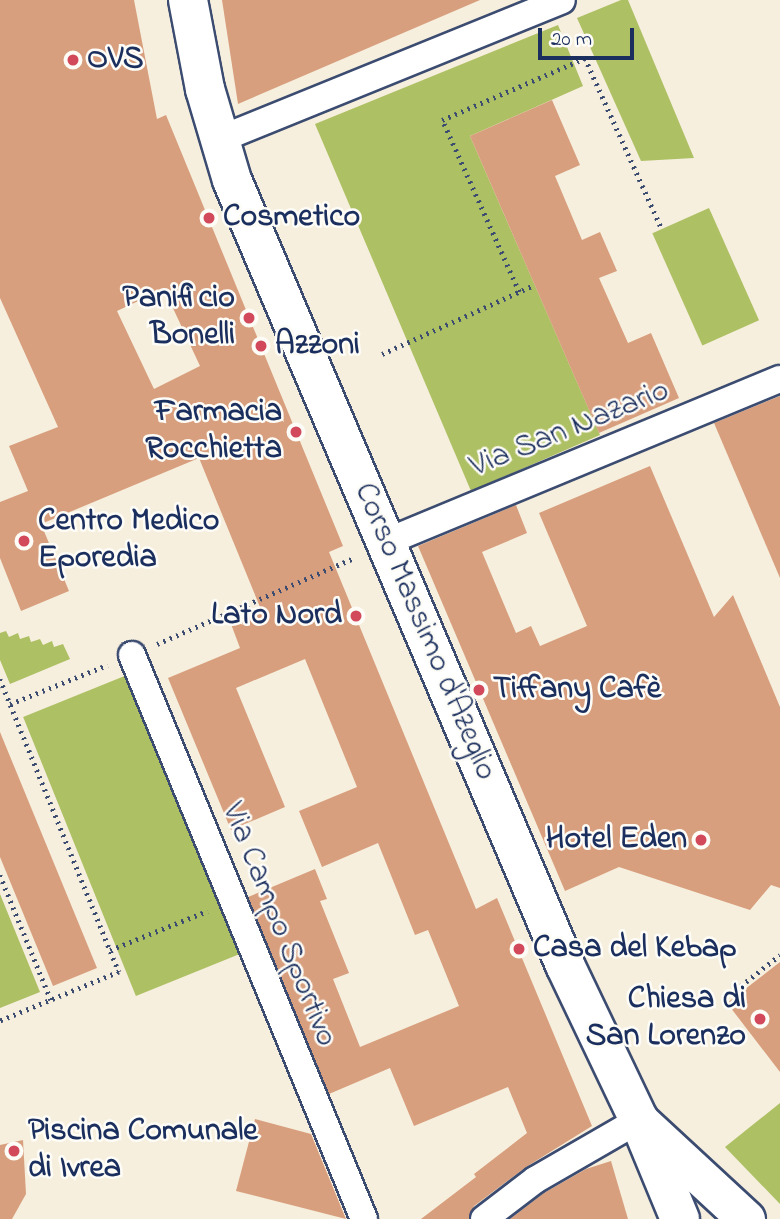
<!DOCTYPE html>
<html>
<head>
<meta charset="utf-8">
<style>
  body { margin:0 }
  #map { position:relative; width:780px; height:1219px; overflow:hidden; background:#f6efdd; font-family:"Indie Flower",sans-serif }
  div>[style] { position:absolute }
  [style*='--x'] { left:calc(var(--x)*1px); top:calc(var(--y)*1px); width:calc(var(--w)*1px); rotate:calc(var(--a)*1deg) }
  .green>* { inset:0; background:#aec064; transform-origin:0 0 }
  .building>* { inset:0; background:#d89f7e }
  .path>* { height:4.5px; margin-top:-2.25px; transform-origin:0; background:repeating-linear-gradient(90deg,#3c4c71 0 2px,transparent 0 7px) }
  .roads { filter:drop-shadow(2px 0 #3c4c71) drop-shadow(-2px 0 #3c4c71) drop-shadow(0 2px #3c4c71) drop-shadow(0 -2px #3c4c71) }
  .street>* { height:26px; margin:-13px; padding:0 13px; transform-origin:13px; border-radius:13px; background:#fff }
  .secondary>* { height:37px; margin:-18.5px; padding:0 18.5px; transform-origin:18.5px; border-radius:18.5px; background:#fff }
  .primary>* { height:38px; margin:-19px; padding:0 19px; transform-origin:19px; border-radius:19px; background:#fff }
  .dots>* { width:19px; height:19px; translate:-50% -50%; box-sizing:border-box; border:4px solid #fdfcf7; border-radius:50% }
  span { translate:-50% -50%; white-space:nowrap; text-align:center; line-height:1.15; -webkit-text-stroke:5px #fdfcf7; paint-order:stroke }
  .poi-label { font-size:32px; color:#1b2f5e; font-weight:700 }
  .left { translate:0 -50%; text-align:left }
  .right { translate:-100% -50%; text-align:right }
  .street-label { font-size:32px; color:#1b2f5e }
  .scale { position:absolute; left:538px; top:28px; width:96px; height:32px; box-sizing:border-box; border:4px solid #1b2f5e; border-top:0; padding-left:9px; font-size:21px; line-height:24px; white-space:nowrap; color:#1b2f5e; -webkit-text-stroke:5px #fdfcf7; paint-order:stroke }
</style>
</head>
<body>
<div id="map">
  <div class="green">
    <i style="clip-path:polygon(621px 0,628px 0,694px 158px,641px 161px,577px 18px)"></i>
    <i style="clip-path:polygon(558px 25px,583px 86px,470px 136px,600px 435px,471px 491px,315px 124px)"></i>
    <i style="left:709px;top:208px;width:123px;height:62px;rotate:66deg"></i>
    <i style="clip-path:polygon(6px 631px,9px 637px,18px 633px,20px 639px,29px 636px,31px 642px,40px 639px,43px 645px,52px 641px,54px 647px,63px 644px,70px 659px,10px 684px,0 660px,0 633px)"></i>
    <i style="left:127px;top:675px;width:301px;height:112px;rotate:68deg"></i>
    <i style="clip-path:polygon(0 894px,40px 992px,0 1008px)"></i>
    <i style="clip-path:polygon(780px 1103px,780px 1204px,725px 1147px)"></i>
  </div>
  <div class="building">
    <i style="clip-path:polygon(evenodd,0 0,134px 0,157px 119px,166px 115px,343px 546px,329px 552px,476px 909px,497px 898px,592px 1126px,526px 1167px,474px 1206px,469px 1219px,421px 1219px,476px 1177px,474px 1174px,527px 1133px,508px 1087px,414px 1126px,390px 1068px,329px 1094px,248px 897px,315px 869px,327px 899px,320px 901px,349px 973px,333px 979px,360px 1047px,459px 1006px,428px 930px,415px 935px,378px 843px,322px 867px,299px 811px,357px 787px,305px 659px,236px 688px,285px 807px,231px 830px,168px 678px,240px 648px,231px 624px,262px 612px,199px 458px,41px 524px,69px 591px,21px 611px,0 558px,0 502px,28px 491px,9px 446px,58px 427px,0 298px,0 0,164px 289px,200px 366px,154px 389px,117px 311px,164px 289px)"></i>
    <i style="clip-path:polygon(222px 0,480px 0,238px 104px)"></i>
    <i style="clip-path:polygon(552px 100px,580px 165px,555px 176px,582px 240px,600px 232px,617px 271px,599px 278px,628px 343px,651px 333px,679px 398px,599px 433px,470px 136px)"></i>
    <i style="clip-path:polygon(780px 396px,780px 578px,714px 423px)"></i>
    <i style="clip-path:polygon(650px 466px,714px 617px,733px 595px,780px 707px,780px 888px,771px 885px,750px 910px,619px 867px,565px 891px,418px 546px,516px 505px,527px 533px,482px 552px,516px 633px,531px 626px,540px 646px,587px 626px,539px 513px)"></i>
    <i style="clip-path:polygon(0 732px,97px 968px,53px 986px,0 857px)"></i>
    <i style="clip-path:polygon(780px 962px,780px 1072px,727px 1003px)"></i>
    <i style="clip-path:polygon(255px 1119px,311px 1134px,346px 1219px,236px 1191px)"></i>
    <i style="clip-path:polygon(23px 1140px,26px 1194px,12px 1219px,0 1219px,0 1145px)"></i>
    <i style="clip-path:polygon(611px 1161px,628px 1219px,510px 1219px,544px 1193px,586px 1169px)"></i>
  </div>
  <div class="path">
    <i style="--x:519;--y:292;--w:188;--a:-114.1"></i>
    <i style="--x:442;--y:120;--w:156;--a:-23.4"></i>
    <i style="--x:585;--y:58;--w:188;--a:65.8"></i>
    <i style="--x:382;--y:354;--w:167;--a:-24.4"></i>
    <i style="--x:157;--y:644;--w:215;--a:-23.6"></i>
    <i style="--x:0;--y:679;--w:316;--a:67.9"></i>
    <i style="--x:119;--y:972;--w:129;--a:157.6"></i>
    <i style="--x:10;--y:704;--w:105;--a:-21.9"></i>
    <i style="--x:0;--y:875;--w:135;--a:67.8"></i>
    <i style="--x:110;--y:950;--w:105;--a:-21.9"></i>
    <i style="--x:724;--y:999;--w:71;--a:-38.2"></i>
  </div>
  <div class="roads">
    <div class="street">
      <i style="--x:218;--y:140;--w:371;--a:-22.1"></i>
      <i style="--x:386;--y:542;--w:426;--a:-22.5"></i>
      <i style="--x:132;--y:655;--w:610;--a:67.64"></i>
      <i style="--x:484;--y:1219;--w:64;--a:-37.4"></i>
      <i style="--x:535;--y:1180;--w:120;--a:-30"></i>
    </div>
    <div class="secondary">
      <i style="--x:639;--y:1120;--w:146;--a:42.8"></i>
    </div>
    <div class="primary">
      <i style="--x:188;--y:0;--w:91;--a:79.2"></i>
      <i style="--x:205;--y:89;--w:95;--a:73.5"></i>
      <i style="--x:232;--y:180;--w:853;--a:67.01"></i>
      <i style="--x:565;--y:965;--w:172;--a:64.5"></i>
      <i style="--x:639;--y:1120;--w:107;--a:67.5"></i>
    </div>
  </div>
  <div class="dots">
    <i style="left:73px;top:60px;background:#d1495b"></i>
    <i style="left:209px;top:218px;background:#d1495b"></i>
    <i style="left:249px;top:318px;background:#d1495b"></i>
    <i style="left:261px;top:346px;background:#d1495b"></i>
    <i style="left:296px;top:432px;background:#d1495b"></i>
    <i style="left:24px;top:541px;background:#d1495b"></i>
    <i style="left:356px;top:616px;background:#d1495b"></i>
    <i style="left:479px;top:690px;background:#d1495b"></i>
    <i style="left:701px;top:840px;background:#d1495b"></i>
    <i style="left:519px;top:949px;background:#d1495b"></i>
    <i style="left:760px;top:1019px;background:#d1495b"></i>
    <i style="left:14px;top:1151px;background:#d1495b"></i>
  </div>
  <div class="poi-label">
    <span class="left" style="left:87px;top:60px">OVS</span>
    <span class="left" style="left:223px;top:218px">Cosmetico</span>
    <span class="right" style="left:235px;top:318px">Panificio<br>Bonelli</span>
    <span class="left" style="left:275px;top:346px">Azzoni</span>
    <span class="right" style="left:282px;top:432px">Farmacia<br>Rocchietta</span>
    <span class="left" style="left:38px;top:541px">Centro Medico<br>Eporedia</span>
    <span class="right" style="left:342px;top:616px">Lato Nord</span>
    <span class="left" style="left:493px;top:690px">Tiffany Cafè</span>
    <span class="right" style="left:687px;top:840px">Hotel Eden</span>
    <span class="left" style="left:533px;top:949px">Casa del Kebap</span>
    <span class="right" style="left:746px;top:1019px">Chiesa di<br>San Lorenzo</span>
    <span class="left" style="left:28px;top:1151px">Piscina Comunale<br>di Ivrea</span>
  </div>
  <div class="street-label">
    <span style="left:570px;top:430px;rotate:-22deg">Via San Nazario</span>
    <span style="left:424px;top:632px;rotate:67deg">Corso Massimo d'Azeglio</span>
    <span style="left:278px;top:925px;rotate:68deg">Via Campo Sportivo</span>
  </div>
  <div class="scale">20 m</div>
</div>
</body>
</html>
